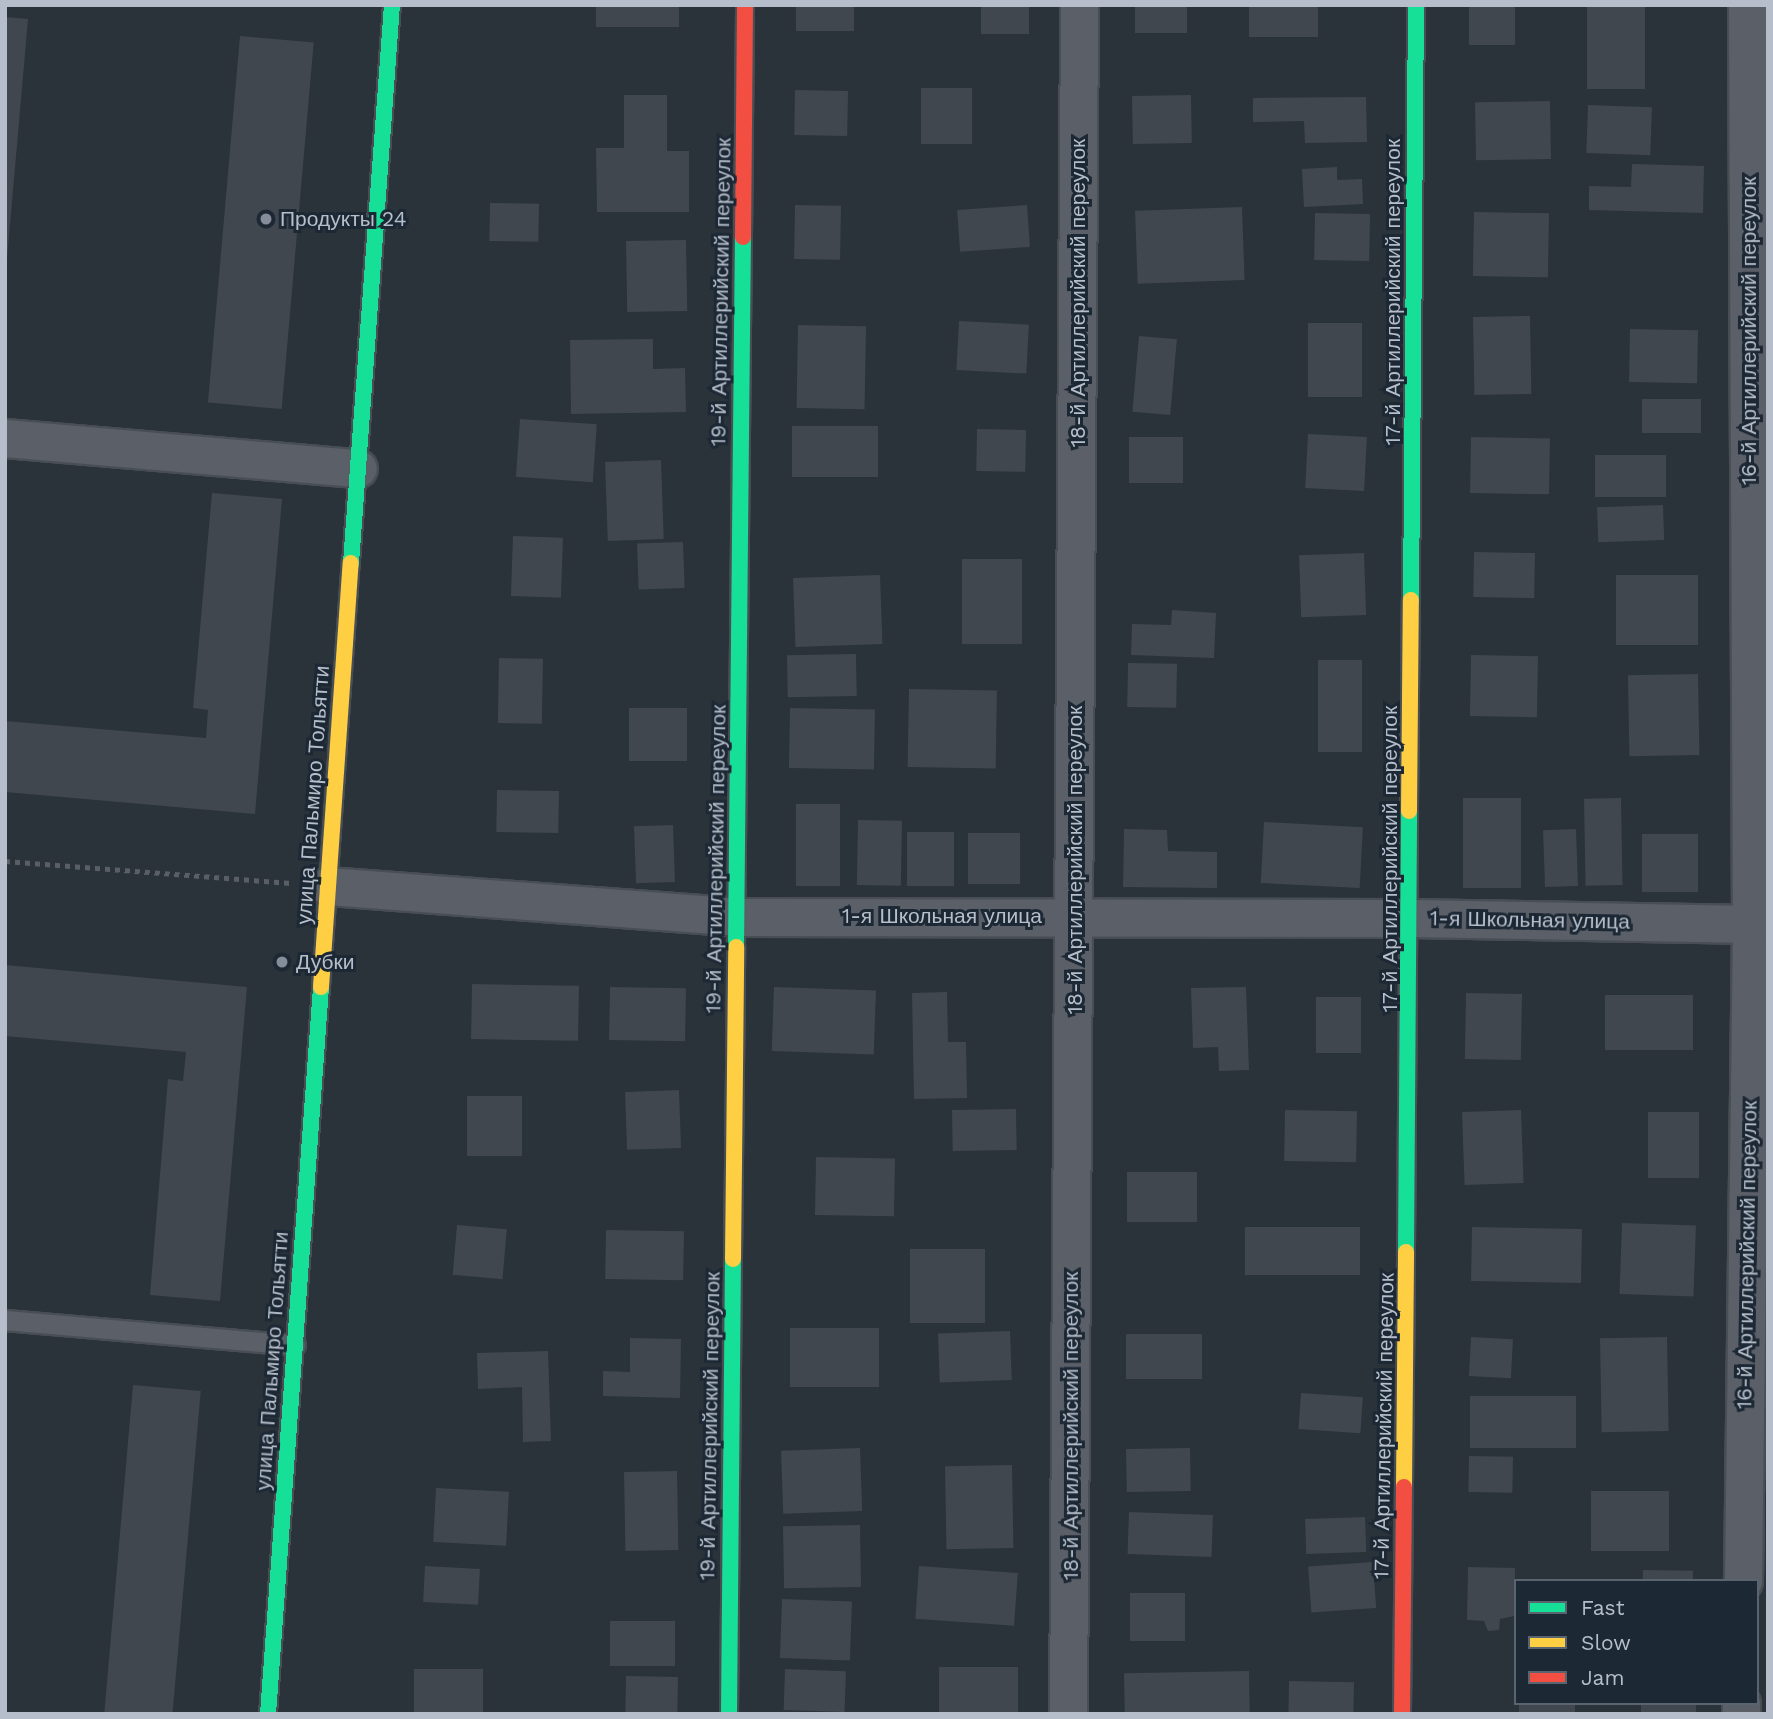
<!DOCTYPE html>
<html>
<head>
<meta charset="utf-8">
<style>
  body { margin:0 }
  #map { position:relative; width:1773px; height:1719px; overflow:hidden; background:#2a323a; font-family:"Work Sans",sans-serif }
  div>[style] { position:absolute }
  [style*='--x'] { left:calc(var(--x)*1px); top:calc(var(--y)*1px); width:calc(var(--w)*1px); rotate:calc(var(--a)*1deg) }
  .building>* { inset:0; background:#41474e; transform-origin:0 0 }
  .path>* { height:4.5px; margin-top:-2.25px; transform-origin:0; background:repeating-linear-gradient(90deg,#595f64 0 5px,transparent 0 10px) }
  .roads { filter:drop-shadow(2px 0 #484e54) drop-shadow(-2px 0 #484e54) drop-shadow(0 2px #484e54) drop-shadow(0 -2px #484e54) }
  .lane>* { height:19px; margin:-9.5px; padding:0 9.5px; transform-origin:9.5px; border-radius:9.5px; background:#5b6068 }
  .street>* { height:37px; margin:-18.5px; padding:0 18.5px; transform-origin:18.5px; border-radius:18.5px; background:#5b6068 }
  .fast>* { height:16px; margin:-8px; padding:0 8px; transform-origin:8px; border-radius:8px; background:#16e098 }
  .slow>* { height:16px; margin:-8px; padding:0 8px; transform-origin:8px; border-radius:8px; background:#ffcf43 }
  .jam>* { height:16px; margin:-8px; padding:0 8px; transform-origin:8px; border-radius:8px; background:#f24e42 }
  .dots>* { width:19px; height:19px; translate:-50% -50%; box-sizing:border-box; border:4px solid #1d2835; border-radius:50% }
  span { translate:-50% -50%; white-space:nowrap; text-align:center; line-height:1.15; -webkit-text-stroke:6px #1d2835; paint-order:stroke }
  .poi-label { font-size:21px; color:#b5beca }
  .left { translate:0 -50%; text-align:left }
  .street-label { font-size:21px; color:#b5beca }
  .frame { position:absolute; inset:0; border:7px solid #b5beca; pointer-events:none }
  .legend { position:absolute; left:1514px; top:1579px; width:245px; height:126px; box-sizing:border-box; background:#1d2835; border:2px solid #5a6471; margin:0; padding:9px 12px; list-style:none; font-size:21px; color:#b5beca }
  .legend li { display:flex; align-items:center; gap:14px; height:35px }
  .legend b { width:35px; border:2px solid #5a6471 }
</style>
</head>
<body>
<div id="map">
  <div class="building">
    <i style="left:596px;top:5px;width:83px;height:22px"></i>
    <i style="left:796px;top:5px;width:58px;height:26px"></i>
    <i style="left:981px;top:5px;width:48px;height:29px"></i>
    <i style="left:1135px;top:5px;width:52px;height:28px"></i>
    <i style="left:1249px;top:5px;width:69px;height:32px"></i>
    <i style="left:1469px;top:5px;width:46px;height:40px"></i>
    <i style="left:1587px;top:5px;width:58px;height:84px"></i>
    <i style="clip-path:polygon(5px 17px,28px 19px,7px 259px,5px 259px)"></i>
    <i style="left:240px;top:36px;width:74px;height:368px;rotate:5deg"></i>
    <i style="left:921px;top:88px;width:51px;height:56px"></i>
    <i style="left:795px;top:90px;width:53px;height:45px;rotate:1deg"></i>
    <i style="clip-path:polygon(624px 95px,667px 95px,667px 151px,689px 151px,689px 212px,597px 212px,596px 148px,624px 148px)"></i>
    <i style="left:1191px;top:95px;width:48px;height:59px;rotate:89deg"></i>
    <i style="clip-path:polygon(1366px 97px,1367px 142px,1305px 143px,1304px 121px,1253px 122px,1253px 98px)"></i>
    <i style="left:1550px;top:101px;width:58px;height:75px;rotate:89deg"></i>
    <i style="left:1588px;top:105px;width:64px;height:48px;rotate:2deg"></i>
    <i style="clip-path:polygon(1632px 164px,1704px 166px,1703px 213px,1589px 210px,1589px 186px,1631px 187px)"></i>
    <i style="clip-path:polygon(1337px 167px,1337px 180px,1362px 179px,1363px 204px,1304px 207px,1302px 169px)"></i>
    <i style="left:490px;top:203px;width:49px;height:38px;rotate:1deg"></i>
    <i style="left:795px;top:205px;width:46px;height:54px;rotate:1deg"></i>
    <i style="left:1027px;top:205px;width:42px;height:70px;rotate:86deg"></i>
    <i style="left:1242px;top:207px;width:73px;height:107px;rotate:88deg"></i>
    <i style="left:1474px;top:212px;width:75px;height:64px;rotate:1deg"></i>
    <i style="left:1315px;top:213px;width:55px;height:47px;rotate:1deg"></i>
    <i style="left:686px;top:240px;width:71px;height:60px;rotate:89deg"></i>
    <i style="left:1530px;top:316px;width:78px;height:57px;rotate:89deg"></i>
    <i style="left:959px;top:321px;width:70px;height:49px;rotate:3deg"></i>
    <i style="left:1308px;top:323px;width:54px;height:74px"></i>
    <i style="left:798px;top:325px;width:68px;height:83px;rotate:1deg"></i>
    <i style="left:1630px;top:329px;width:68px;height:53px;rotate:1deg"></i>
    <i style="left:1139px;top:336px;width:38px;height:76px;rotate:5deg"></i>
    <i style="clip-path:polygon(653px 339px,653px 369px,685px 368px,686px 412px,571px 414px,570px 340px)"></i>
    <i style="left:1642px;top:399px;width:59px;height:34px"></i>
    <i style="left:520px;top:419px;width:77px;height:58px;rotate:4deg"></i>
    <i style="left:792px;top:426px;width:86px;height:51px"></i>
    <i style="left:977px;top:429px;width:49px;height:42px;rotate:1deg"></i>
    <i style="left:1308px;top:434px;width:59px;height:54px;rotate:3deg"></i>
    <i style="left:1129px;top:437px;width:54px;height:46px"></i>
    <i style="left:1471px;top:437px;width:79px;height:56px;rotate:1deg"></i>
    <i style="left:1666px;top:455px;width:42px;height:71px;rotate:90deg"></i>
    <i style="left:661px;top:460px;width:79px;height:56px;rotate:88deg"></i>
    <i style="clip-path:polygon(212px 493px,282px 499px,255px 814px,5px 792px,5px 721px,206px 738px,208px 710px,193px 708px)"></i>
    <i style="left:1663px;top:505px;width:35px;height:66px;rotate:88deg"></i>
    <i style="left:513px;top:536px;width:50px;height:60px;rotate:2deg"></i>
    <i style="left:683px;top:542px;width:46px;height:46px;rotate:88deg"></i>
    <i style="left:1474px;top:552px;width:61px;height:45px;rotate:1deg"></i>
    <i style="left:1364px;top:553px;width:62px;height:65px;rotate:88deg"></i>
    <i style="left:962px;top:559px;width:60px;height:85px"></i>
    <i style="left:880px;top:575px;width:69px;height:87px;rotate:88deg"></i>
    <i style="left:1616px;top:575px;width:82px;height:70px"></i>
    <i style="clip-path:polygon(1172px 610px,1216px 613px,1214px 658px,1131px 655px,1132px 624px,1171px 625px)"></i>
    <i style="left:856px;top:654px;width:42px;height:69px;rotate:89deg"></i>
    <i style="left:1471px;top:655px;width:67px;height:61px;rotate:1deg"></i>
    <i style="left:499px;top:658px;width:44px;height:65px;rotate:1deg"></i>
    <i style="left:1318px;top:660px;width:44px;height:92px"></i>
    <i style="left:1128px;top:663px;width:49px;height:44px;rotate:1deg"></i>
    <i style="left:1698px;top:674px;width:81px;height:70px;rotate:89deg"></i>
    <i style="left:909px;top:689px;width:88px;height:78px;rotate:1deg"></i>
    <i style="left:629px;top:708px;width:58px;height:53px"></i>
    <i style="left:790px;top:708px;width:85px;height:60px;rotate:1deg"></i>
    <i style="left:497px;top:790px;width:62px;height:42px;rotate:1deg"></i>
    <i style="left:1463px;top:798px;width:58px;height:90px"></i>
    <i style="left:1621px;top:798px;width:87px;height:37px;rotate:89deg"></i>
    <i style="left:796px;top:804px;width:44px;height:82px"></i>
    <i style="left:858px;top:820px;width:44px;height:65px;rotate:1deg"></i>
    <i style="left:1264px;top:822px;width:99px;height:61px;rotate:3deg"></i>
    <i style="left:673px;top:825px;width:57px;height:39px;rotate:88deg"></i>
    <i style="clip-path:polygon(1124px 829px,1167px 830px,1168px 851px,1217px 852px,1217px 888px,1123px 887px)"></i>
    <i style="left:1576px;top:829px;width:57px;height:33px;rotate:88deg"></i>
    <i style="left:907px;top:832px;width:47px;height:54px"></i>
    <i style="left:968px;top:833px;width:52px;height:51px"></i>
    <i style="left:1642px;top:834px;width:56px;height:58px"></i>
    <i style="clip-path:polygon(5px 965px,247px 987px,220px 1301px,150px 1295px,168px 1079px,183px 1081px,186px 1052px,5px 1036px)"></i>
    <i style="left:472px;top:984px;width:107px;height:55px;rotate:1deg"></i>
    <i style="left:610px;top:987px;width:76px;height:53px;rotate:1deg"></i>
    <i style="left:774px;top:987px;width:102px;height:64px;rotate:2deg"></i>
    <i style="clip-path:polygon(1246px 987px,1249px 1070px,1219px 1071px,1218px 1047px,1193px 1048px,1191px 988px)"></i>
    <i style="clip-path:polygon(947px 992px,948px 1042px,966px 1042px,967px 1098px,914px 1099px,912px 993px)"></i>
    <i style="left:1466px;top:993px;width:56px;height:66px;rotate:1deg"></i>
    <i style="left:1605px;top:995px;width:88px;height:55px"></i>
    <i style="left:1316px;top:997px;width:45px;height:56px"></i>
    <i style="left:679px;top:1090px;width:58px;height:54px;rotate:88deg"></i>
    <i style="left:467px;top:1096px;width:55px;height:60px"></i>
    <i style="left:1016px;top:1109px;width:41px;height:64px;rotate:89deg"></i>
    <i style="left:1285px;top:1110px;width:72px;height:51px;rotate:1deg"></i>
    <i style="left:1521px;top:1110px;width:73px;height:59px;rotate:88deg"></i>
    <i style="left:1648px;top:1112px;width:51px;height:66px"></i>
    <i style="left:816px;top:1157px;width:79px;height:58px;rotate:1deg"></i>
    <i style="left:1197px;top:1172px;width:50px;height:70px;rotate:90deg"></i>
    <i style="left:1622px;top:1223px;width:74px;height:71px;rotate:2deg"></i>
    <i style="left:457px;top:1225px;width:50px;height:50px;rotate:5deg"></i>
    <i style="left:1360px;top:1227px;width:48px;height:115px;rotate:90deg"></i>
    <i style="left:1472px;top:1227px;width:110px;height:54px;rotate:1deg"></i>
    <i style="left:606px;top:1230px;width:78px;height:49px;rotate:1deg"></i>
    <i style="left:910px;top:1249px;width:75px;height:74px"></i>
    <i style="left:879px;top:1328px;width:59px;height:89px;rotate:90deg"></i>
    <i style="left:1010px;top:1331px;width:49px;height:72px;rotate:88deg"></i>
    <i style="left:1126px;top:1334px;width:76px;height:45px"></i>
    <i style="left:1471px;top:1337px;width:42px;height:39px;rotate:3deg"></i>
    <i style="left:1667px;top:1337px;width:94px;height:67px;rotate:89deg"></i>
    <i style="clip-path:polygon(630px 1338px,681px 1339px,680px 1398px,603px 1396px,603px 1371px,630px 1372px)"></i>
    <i style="clip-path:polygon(548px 1351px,551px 1441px,523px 1442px,522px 1387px,478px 1389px,477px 1353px)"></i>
    <i style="left:133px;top:1385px;width:68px;height:330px;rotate:5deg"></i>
    <i style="left:1301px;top:1393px;width:62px;height:36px;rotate:4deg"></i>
    <i style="left:1470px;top:1396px;width:106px;height:52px"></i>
    <i style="left:860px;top:1448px;width:63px;height:79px;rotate:88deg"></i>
    <i style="left:1190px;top:1448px;width:43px;height:64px;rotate:89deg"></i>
    <i style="left:1469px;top:1456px;width:44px;height:36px;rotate:1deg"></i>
    <i style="left:1012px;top:1465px;width:83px;height:67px;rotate:89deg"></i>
    <i style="left:677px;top:1471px;width:79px;height:53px;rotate:89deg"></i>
    <i style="left:436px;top:1488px;width:73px;height:54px;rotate:3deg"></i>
    <i style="left:1591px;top:1491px;width:78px;height:60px"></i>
    <i style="left:1129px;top:1512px;width:84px;height:42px;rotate:2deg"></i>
    <i style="left:1365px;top:1517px;width:35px;height:60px;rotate:88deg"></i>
    <i style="left:860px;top:1525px;width:62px;height:77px;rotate:89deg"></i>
    <i style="left:1373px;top:1562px;width:46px;height:65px;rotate:86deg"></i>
    <i style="left:425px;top:1566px;width:55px;height:36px;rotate:3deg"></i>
    <i style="left:919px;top:1566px;width:99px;height:53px;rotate:4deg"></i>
    <i style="clip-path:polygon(1468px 1567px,1515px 1568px,1514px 1616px,1500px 1619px,1499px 1630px,1488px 1631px,1484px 1621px,1467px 1620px)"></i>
    <i style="left:1643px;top:1570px;width:50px;height:11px;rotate:1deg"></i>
    <i style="left:1130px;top:1593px;width:55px;height:48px"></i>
    <i style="left:782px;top:1599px;width:70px;height:59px;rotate:2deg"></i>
    <i style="left:610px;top:1621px;width:65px;height:45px"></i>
    <i style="left:939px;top:1667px;width:79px;height:47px"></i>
    <i style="left:483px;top:1669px;width:45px;height:69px;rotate:90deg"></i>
    <i style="left:785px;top:1669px;width:61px;height:41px;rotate:2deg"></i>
    <i style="left:1249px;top:1671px;width:43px;height:125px;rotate:89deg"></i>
    <i style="left:626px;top:1676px;width:52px;height:38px;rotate:1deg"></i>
    <i style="left:1289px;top:1681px;width:65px;height:33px;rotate:1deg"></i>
    <i style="left:1519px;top:1703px;width:56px;height:11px"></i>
    <i style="left:1641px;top:1703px;width:55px;height:11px"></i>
  </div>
  <div class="path">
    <i style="--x:5;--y:861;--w:287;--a:4.4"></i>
  </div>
  <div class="roads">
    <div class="lane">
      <i style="--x:5;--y:1320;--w:291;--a:4.9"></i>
    </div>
    <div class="street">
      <i style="--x:5;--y:438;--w:354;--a:4.9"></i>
      <i style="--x:328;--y:886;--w:409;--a:4.3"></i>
      <i style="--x:736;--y:917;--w:674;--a:0.09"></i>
      <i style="--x:1410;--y:918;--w:358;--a:1"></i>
      <i style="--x:1743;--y:1581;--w:657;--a:-89.3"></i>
      <i style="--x:1751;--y:924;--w:919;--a:-90.25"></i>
      <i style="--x:1068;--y:1714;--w:1709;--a:-89.63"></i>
      <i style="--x:1741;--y:1714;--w:11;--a:-90"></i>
    </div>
    <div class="fast">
      <i style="--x:351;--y:563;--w:560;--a:-85.8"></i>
      <i style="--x:1411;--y:600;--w:595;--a:-89.52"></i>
      <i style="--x:736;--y:947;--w:710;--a:-89.44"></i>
      <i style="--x:1406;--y:1252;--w:441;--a:-89.6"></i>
      <i style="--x:268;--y:1714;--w:729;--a:-85.83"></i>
      <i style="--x:729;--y:1714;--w:455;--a:-89.5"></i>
    </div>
    <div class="slow">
      <i style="--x:1409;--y:811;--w:211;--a:-89.5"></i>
      <i style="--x:321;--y:987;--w:425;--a:-86"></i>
      <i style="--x:733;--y:1259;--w:312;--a:-89.4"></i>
      <i style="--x:1404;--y:1487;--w:235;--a:-89.5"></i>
    </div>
    <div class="jam">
      <i style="--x:743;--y:237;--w:232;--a:-89.5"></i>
      <i style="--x:1402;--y:1714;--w:227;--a:-89.5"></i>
    </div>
  </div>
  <div class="dots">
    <i style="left:266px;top:219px;background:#848d98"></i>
    <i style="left:282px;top:962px;background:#848d98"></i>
  </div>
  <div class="poi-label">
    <span class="left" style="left:280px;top:219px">Продукты 24</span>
    <span class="left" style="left:296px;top:962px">Дубки</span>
  </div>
  <div class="street-label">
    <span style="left:721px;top:292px;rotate:-89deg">19-й Артиллерийский переулок</span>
    <span style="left:1393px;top:292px;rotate:-90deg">17-й Артиллерийский переулок</span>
    <span style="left:1078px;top:293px;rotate:-90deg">18-й Артиллерийский переулок</span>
    <span style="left:1749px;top:331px;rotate:-90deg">16-й Артиллерийский переулок</span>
    <span style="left:313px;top:795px;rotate:-86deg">улица Пальмиро Тольятти</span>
    <span style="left:716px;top:859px;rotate:-89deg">19-й Артиллерийский переулок</span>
    <span style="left:1390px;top:859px;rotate:-90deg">17-й Артиллерийский переулок</span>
    <span style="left:1075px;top:860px;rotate:-90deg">18-й Артиллерийский переулок</span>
    <span style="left:942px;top:916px">1-я Школьная улица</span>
    <span style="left:1530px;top:920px;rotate:1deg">1-я Школьная улица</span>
    <span style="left:1747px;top:1255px;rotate:-89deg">16-й Артиллерийский переулок</span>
    <span style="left:272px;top:1361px;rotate:-86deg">улица Пальмиро Тольятти</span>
    <span style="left:710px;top:1426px;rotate:-89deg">19-й Артиллерийский переулок</span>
    <span style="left:1071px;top:1426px;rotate:-90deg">18-й Артиллерийский переулок</span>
    <span style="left:1384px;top:1426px;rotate:-89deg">17-й Артиллерийский переулок</span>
  </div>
  <div class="frame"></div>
  <ul class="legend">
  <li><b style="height:9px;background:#16e098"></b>Fast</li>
  <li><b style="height:9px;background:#ffcf43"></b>Slow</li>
  <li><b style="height:9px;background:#f24e42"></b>Jam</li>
  </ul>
</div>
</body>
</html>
